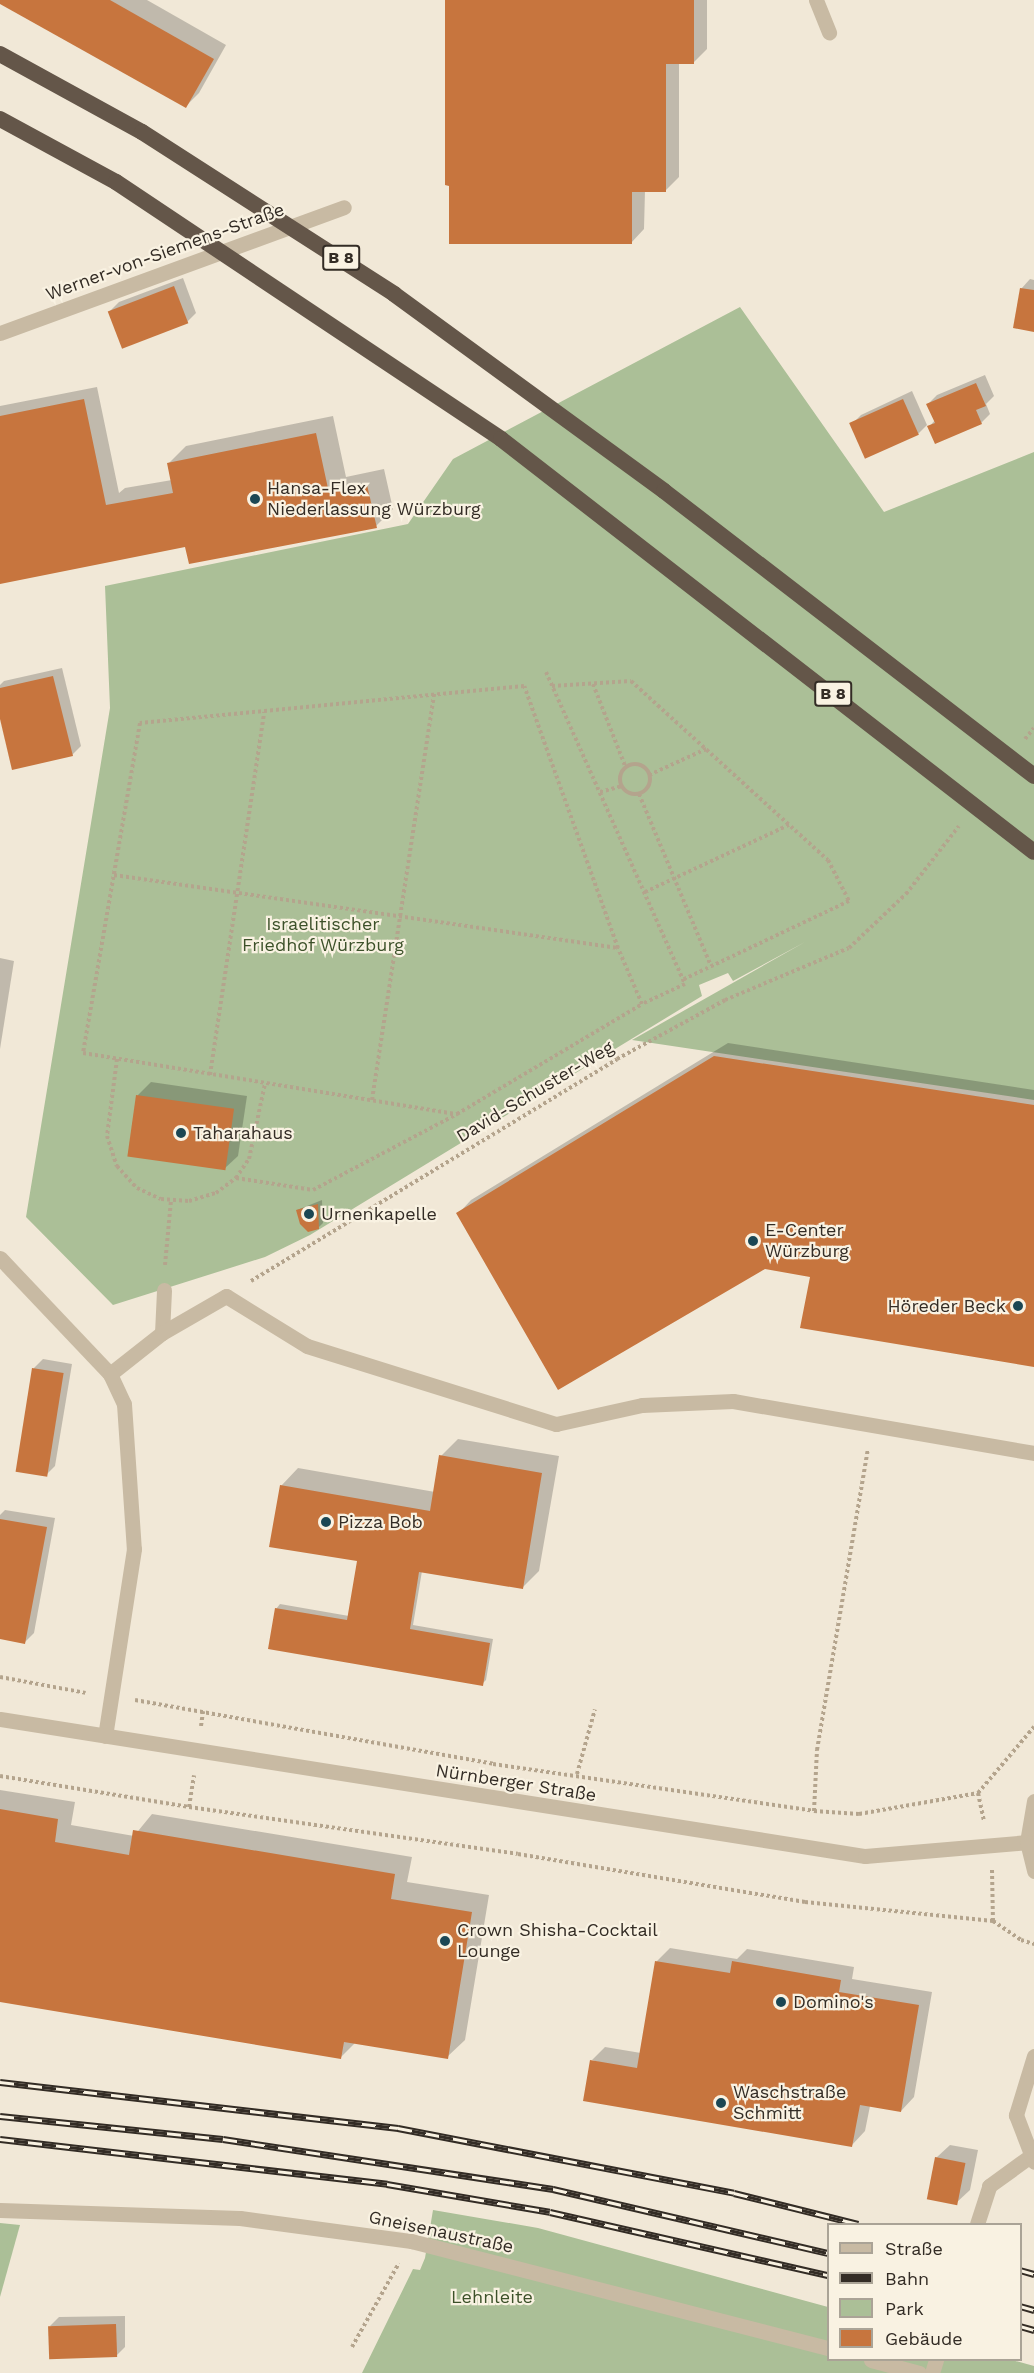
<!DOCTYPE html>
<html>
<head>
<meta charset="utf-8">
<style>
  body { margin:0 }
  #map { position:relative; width:1034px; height:2373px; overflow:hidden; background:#f1e8d7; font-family:"Work Sans",sans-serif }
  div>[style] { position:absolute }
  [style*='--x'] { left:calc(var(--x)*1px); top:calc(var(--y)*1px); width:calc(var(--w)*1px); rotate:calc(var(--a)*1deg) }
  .green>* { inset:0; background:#abbf97 }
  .shadow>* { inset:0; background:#0003 }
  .building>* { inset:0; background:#c7753e; transform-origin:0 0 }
  .path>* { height:4px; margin-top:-2px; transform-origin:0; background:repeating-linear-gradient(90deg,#b4a48d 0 3px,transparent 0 6px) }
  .path>.ring { margin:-2px; padding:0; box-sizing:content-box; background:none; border:4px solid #b4a48d; border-radius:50% }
  .service>* { height:15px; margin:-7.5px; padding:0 7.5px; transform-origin:7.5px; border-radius:7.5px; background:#c8baa3 }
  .minor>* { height:15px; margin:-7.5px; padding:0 7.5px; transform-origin:7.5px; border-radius:7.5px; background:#c8baa3 }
  .tertiary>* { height:15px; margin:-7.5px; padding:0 7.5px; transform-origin:7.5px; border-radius:7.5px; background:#c8baa3 }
  .trunk>* { height:16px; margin:-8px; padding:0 8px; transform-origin:8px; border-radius:8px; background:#645649 }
  .rail>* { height:7px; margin-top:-3.5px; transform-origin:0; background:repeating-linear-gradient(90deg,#f9f2e2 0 14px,#332c25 0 28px); box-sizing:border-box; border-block:2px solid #332c25 }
  .dots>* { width:16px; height:16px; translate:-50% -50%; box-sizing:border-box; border:3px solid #f9f2e2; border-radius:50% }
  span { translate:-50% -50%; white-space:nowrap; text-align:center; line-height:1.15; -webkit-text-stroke:4.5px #f9f2e2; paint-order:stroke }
  .shield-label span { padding:2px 4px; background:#f9f2e2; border:2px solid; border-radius:4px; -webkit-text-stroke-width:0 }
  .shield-label { font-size:16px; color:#332c25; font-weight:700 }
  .street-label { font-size:18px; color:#332c25 }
  .poi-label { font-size:18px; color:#332c25 }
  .left { translate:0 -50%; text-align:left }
  .right { translate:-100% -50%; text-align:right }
  .park-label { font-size:18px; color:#3c5129 }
  .legend { position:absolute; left:827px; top:2223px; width:195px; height:138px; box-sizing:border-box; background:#f9f2e2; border:2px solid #aaa396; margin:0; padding:8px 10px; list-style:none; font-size:18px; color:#332c25 }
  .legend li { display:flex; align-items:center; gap:12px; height:30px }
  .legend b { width:30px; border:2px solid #aaa396 }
</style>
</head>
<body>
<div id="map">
  <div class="green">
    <i style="clip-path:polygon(740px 307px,884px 512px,1034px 452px,1034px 1100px,632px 1040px,805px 942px,733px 981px,728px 973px,699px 985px,702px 996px,310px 1235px,265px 1257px,113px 1305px,26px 1217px,110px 708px,105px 586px,408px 524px,453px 459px)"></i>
    <i style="clip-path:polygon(433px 2210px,538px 2228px,828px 2307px,828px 2360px,1012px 2360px,1034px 2366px,1034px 2373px,362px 2373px,413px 2269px,420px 2270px,425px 2258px)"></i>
    <i style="clip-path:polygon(0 2223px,20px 2225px,0 2297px)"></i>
  </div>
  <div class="shadow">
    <i style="clip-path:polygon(0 0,147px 0,226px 45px,199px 93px,186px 106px)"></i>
    <i style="clip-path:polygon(446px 0,707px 0,707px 49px,693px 63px,679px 63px,679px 177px,665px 191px,645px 191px,644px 229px,631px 243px)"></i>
    <i style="clip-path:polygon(183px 278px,196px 313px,187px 322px,110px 311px,119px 302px)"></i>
    <i style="clip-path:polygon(1030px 279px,1034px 280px,1034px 330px,1021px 289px)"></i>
    <i style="clip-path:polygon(985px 375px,994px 396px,986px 404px,990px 414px,981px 423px,929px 427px,935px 420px,928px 404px,937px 395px)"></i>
    <i style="clip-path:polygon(97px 387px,119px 493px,125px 488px,172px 480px,169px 463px,186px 446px,333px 416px,346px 477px,384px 469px,393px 509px,376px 526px,186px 545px,0 582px,0 406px)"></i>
    <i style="clip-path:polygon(912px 391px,927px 425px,918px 434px,852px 424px,861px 415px)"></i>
    <i style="clip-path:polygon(62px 668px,81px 746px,72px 755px,0 713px,0 685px,4px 681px)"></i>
    <i style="clip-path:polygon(0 958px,14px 961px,0 1049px)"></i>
    <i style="clip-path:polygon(728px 1043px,1034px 1090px,1034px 1366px,811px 1276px,458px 1214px,471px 1200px)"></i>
    <i style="clip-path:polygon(151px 1082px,247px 1096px,238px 1156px,224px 1169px,129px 1155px,138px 1095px)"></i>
    <i style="clip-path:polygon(322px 1200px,323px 1223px,319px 1227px,297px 1210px)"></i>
    <i style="clip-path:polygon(43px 1359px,72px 1364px,55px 1466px,46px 1475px,34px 1368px)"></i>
    <i style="clip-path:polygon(458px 1439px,559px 1456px,539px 1571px,522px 1588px,422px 1571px,413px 1625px,493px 1639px,486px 1680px,482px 1684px,276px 1609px,280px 1604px,349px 1616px,359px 1560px,281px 1486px,298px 1468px,435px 1492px,441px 1456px)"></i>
    <i style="clip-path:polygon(5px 1510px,55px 1518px,34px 1633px,25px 1642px,0 1638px,0 1515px)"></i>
    <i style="clip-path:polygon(0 1790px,75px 1802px,71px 1825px,134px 1836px,152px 1814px,412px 1857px,407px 1882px,489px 1895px,465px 2040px,447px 2057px,356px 2042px,340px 2058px,0 2001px)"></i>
    <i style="clip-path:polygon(670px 1948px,737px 1959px,747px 1949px,854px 1967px,852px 1979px,932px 1992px,914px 2097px,901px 2111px,870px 2106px,865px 2131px,852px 2145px,592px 2060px,605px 2047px,641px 2053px,657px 1961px)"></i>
    <i style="clip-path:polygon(950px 2145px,978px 2150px,970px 2190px,956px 2203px,936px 2158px)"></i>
    <i style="clip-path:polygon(125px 2316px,125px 2347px,116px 2356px,50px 2326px,59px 2317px)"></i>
  </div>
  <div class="building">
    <i style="clip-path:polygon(0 0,110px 0,214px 59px,186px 108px,0 4px)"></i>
    <i style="clip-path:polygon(445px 0,694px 0,694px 64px,666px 64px,666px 192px,632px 192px,632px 244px,449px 244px,449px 186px,445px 185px)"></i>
    <i style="left:174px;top:286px;width:40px;height:71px;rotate:69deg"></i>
    <i style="clip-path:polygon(1020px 288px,1034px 290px,1034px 332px,1013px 328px)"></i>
    <i style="clip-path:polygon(976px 383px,986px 406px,976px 410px,982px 424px,935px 444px,927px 426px,935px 423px,926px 404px)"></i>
    <i style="clip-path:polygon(84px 399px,106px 505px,173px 493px,167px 463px,316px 433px,329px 493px,367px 485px,377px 528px,189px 564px,185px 547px,0 584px,0 416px)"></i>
    <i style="left:903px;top:399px;width:39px;height:59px;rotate:66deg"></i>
    <i style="clip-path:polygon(53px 676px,73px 756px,12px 770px,0 719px,0 688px)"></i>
    <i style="clip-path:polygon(714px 1056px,1034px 1105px,1034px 1367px,800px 1328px,810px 1277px,765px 1269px,558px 1390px,456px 1213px)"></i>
    <i style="left:136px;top:1095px;width:99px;height:62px;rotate:8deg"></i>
    <i style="clip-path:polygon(318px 1204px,319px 1229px,308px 1232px,300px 1224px,296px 1210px)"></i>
    <i style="left:32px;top:1368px;width:32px;height:105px;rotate:9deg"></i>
    <i style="clip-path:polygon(439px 1455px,542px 1473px,523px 1589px,419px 1572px,410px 1629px,490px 1643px,483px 1686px,268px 1649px,275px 1608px,347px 1620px,357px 1561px,269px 1547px,280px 1485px,430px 1511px)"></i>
    <i style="clip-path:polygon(0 1519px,47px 1527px,25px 1644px,0 1639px)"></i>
    <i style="clip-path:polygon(0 1809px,58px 1819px,55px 1842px,129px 1855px,133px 1830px,395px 1874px,391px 1899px,472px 1912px,448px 2059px,344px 2042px,341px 2059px,0 2002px)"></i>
    <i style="clip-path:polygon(655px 1961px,730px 1973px,732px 1961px,841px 1980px,839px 1992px,919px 2005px,901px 2112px,860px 2105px,852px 2147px,583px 2101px,590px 2060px,637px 2068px)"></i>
    <i style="left:935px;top:2157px;width:31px;height:43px;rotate:11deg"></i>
    <i style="left:116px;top:2324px;width:33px;height:68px;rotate:88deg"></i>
  </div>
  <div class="path">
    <i style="--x:546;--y:672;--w:342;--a:66"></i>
    <i style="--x:685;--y:984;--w:47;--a:155.1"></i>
    <i style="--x:593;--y:684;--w:90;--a:68.6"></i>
    <i style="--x:552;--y:686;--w:79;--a:-3.6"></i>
    <i style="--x:631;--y:681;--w:266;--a:42.3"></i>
    <i style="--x:828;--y:860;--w:46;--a:62.9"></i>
    <i style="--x:849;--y:901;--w:183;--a:154.7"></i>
    <i style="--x:1025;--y:739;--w:14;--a:-51"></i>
    <i class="ring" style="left:620px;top:764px;width:26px;height:26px"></i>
    <i style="--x:649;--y:775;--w:63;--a:-24.5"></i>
    <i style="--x:600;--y:792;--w:23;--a:-15"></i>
    <i style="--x:639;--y:794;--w:186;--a:67.3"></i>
    <i style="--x:114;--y:875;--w:509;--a:8.24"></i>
    <i style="--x:645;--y:892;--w:159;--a:-25"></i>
    <i style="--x:117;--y:1059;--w:78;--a:97.4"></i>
    <i style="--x:107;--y:1136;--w:32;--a:72"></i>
    <i style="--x:117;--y:1166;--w:30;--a:48"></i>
    <i style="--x:137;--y:1188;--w:26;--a:25"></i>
    <i style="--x:161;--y:1199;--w:28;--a:4"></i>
    <i style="--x:189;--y:1201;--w:28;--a:-17"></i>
    <i style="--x:216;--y:1193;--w:25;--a:-37"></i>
    <i style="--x:236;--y:1178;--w:23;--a:-56"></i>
    <i style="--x:249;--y:1159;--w:77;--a:-78"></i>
    <i style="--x:210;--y:1075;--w:367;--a:-81.5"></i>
    <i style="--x:372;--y:1100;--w:411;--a:-81.3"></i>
    <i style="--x:236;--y:1178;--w:78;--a:8.9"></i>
    <i style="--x:313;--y:1190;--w:163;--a:-27.8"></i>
    <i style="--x:457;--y:1114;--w:215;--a:-30.7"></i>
    <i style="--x:642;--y:1004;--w:61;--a:-113.2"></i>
    <i style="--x:618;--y:948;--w:278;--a:-109.7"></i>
    <i style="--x:524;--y:686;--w:386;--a:174.5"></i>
    <i style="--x:140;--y:723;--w:335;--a:99.8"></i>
    <i style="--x:83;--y:1053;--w:379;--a:9.3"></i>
    <i style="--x:165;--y:1265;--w:65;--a:-84.7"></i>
    <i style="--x:251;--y:1281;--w:428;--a:-31.2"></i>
    <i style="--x:617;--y:1059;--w:123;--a:-28.6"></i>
    <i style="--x:725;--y:1000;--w:134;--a:-22.8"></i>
    <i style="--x:849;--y:948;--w:79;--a:-43.5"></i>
    <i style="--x:906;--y:894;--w:86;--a:-52.1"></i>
    <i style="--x:0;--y:1677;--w:87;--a:10.5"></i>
    <i style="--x:135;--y:1700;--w:364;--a:10.1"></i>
    <i style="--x:493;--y:1764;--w:324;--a:8.3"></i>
    <i style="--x:814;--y:1811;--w:45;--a:3.8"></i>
    <i style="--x:859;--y:1814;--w:121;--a:-10"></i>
    <i style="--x:978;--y:1793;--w:87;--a:-49.7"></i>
    <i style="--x:201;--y:1726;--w:15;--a:-82"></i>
    <i style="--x:577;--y:1774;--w:67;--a:-74.5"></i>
    <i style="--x:0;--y:1776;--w:192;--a:9.3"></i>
    <i style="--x:189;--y:1807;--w:332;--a:8.1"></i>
    <i style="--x:518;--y:1854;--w:291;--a:9.5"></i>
    <i style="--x:805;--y:1902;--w:189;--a:5.8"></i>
    <i style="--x:993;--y:1921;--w:34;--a:34"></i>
    <i style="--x:1021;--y:1940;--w:14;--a:17"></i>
    <i style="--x:978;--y:1793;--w:29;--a:78"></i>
    <i style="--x:189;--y:1807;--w:32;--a:-81"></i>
    <i style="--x:814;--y:1811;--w:61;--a:-87.2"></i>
    <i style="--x:817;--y:1750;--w:305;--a:-80.4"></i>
    <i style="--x:992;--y:1870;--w:51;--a:88.9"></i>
    <i style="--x:352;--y:2347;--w:96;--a:-60.8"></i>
  </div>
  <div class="service">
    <i style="--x:162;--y:1333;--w:43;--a:-87.3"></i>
    <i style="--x:110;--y:1374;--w:66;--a:-38.3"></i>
    <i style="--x:162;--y:1333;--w:74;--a:-30"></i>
    <i style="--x:226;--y:1296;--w:95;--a:31.7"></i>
    <i style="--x:307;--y:1346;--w:261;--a:17.4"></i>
    <i style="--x:556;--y:1424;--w:88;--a:-12.5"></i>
    <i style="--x:642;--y:1405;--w:91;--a:-2.5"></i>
    <i style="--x:733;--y:1401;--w:305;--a:9.8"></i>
  </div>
  <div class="minor">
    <i style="--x:816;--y:0;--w:35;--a:68"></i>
    <i style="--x:0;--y:333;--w:366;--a:-20.1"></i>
    <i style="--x:0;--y:2210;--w:240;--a:1.9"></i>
    <i style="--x:240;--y:2218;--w:173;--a:7.7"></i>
    <i style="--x:411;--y:2241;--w:431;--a:14.4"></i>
    <i style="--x:977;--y:2224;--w:40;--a:-72"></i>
    <i style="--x:989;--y:2186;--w:49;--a:-35.9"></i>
    <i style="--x:871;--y:2360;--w:50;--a:15.2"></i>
    <i style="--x:932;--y:2373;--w:14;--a:-73"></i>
  </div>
  <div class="tertiary">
    <i style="--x:0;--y:1258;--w:160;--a:46.5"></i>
    <i style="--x:110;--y:1374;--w:33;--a:65"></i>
    <i style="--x:124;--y:1404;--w:145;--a:86.1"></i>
    <i style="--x:134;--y:1549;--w:189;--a:98.8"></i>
    <i style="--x:0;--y:1719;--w:876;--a:9"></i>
    <i style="--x:865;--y:1856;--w:163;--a:-4.9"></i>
    <i style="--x:1034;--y:1801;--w:42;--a:99.7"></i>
    <i style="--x:1027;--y:1842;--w:30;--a:76"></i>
    <i style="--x:1034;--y:2056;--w:62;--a:107"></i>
    <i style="--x:1016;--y:2115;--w:50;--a:69"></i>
  </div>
  <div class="trunk">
    <i style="--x:0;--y:54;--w:162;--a:28.8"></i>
    <i style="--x:142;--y:132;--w:300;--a:32.7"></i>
    <i style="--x:394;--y:294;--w:334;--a:36.1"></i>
    <i style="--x:664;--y:491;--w:467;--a:37.6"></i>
    <i style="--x:0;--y:119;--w:132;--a:28.5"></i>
    <i style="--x:116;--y:182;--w:463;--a:33.7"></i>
    <i style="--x:501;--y:439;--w:674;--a:37.77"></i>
  </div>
  <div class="rail">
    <i style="--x:0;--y:2082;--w:401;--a:6.6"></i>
    <i style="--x:398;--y:2128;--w:342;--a:10.9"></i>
    <i style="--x:734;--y:2193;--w:128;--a:14"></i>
    <i style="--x:0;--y:2116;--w:224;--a:5.9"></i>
    <i style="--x:223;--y:2139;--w:334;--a:8.6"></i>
    <i style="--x:553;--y:2189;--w:282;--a:13.1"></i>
    <i style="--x:0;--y:2139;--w:390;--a:6.6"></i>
    <i style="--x:387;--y:2184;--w:165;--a:9.7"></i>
    <i style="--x:550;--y:2212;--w:285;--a:12.8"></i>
    <i style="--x:1020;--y:2270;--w:15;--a:16"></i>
    <i style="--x:1020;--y:2306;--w:15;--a:16"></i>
    <i style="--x:1020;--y:2326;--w:15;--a:16"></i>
  </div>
  <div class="dots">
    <i style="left:255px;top:499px;background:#1b4754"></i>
    <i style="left:181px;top:1133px;background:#1b4754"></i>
    <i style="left:309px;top:1214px;background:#1b4754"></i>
    <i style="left:753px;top:1241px;background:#1b4754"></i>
    <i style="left:1018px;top:1306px;background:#1b4754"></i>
    <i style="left:326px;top:1522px;background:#1b4754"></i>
    <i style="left:445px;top:1941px;background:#1b4754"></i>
    <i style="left:781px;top:2002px;background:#1b4754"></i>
    <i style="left:721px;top:2103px;background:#1b4754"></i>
  </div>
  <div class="shield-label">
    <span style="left:341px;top:258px">B 8</span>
    <span style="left:833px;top:694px">B 8</span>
  </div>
  <div class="street-label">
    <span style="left:165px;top:252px;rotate:-20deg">Werner-von-Siemens-Straße</span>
    <span style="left:535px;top:1092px;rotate:-31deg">David-Schuster-Weg</span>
    <span style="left:516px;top:1783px;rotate:9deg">Nürnberger Straße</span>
    <span style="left:441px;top:2232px;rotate:12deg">Gneisenaustraße</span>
  </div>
  <div class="poi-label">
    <span class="left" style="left:267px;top:499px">Hansa-Flex<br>Niederlassung Würzburg</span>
    <span class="left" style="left:193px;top:1133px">Taharahaus</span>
    <span class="left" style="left:321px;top:1214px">Urnenkapelle</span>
    <span class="left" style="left:765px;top:1241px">E-Center<br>Würzburg</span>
    <span class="right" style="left:1006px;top:1306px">Höreder Beck</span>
    <span class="left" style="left:338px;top:1522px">Pizza Bob</span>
    <span class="left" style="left:457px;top:1941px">Crown Shisha-Cocktail<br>Lounge</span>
    <span class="left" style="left:793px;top:2002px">Domino's</span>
    <span class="left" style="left:733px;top:2103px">Waschstraße<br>Schmitt</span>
  </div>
  <div class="park-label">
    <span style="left:323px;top:935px">Israelitischer<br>Friedhof Würzburg</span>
    <span style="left:492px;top:2297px">Lehnleite</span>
  </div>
  <ul class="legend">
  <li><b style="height:8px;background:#c8baa3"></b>Straße</li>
  <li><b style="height:8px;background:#332c25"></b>Bahn</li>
  <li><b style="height:16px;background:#abbf97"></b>Park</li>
  <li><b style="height:16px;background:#c7753e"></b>Gebäude</li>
  </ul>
</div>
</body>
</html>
